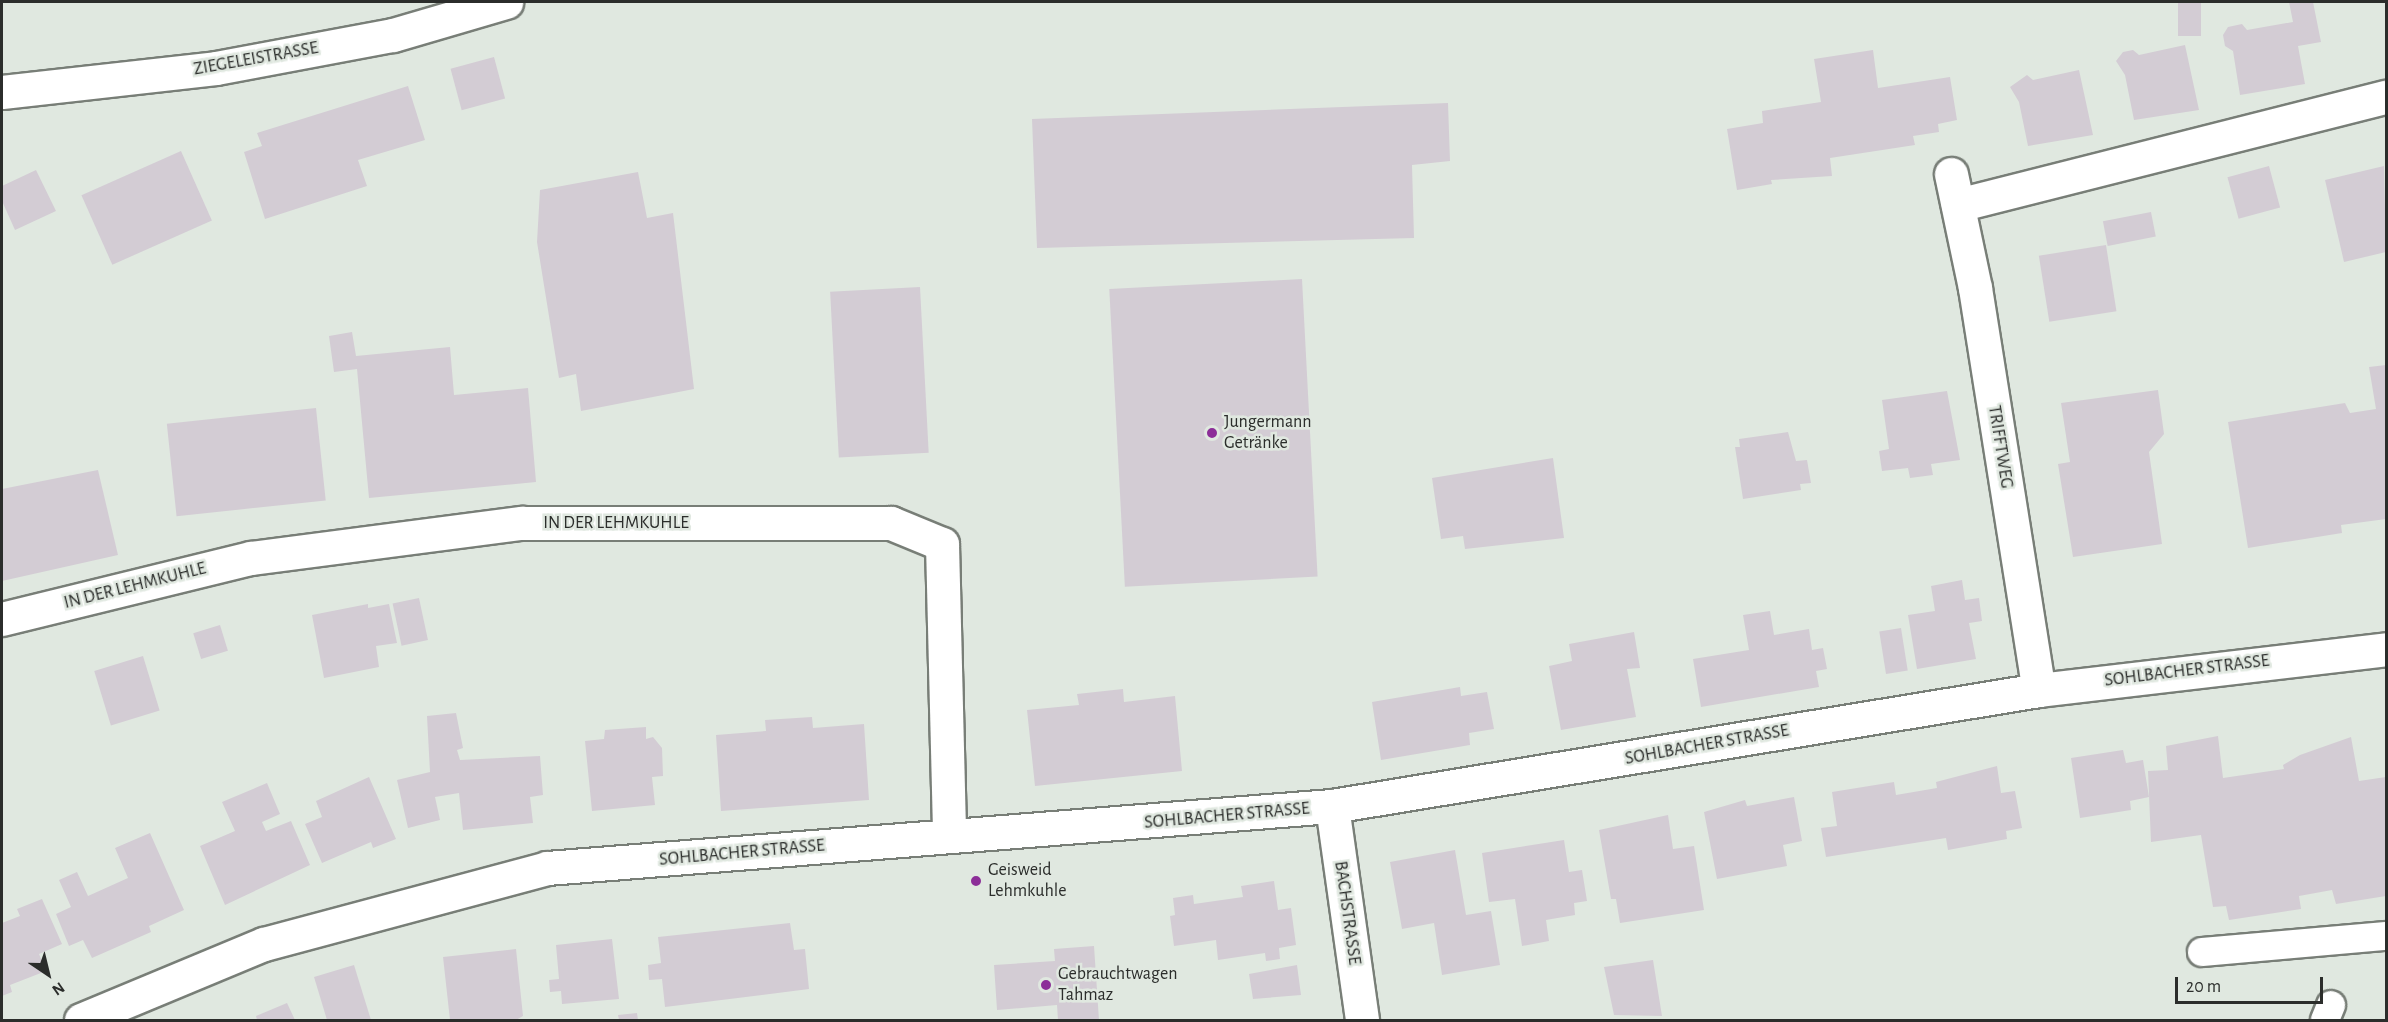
<!DOCTYPE html>
<html>
<head>
<meta charset="utf-8">
<style>
  body { margin:0 }
  #map { position:relative; width:2388px; height:1022px; overflow:hidden; background:#e0e8e0; font-family:"Alegreya Sans",sans-serif }
  div>[style] { position:absolute }
  [style*='--x'] { left:calc(var(--x)*1px); top:calc(var(--y)*1px); width:calc(var(--w)*1px); rotate:calc(var(--a)*1deg) }
  .building>* { inset:0; background:#d3ccd4; transform-origin:0 0 }
  .roads { filter:drop-shadow(2px 0 #787e77) drop-shadow(-2px 0 #787e77) drop-shadow(0 2px #787e77) drop-shadow(0 -2px #787e77) }
  .lane>* { height:28px; margin:-14px; padding:0 14px; transform-origin:14px; border-radius:14px; background:#fff }
  .street>* { height:33px; margin:-16.5px; padding:0 16.5px; transform-origin:16.5px; border-radius:16.5px; background:#fff }
  .secondary>* { height:33px; margin:-16.5px; padding:0 16.5px; transform-origin:16.5px; border-radius:16.5px; background:#fff }
  .dots>* { width:16px; height:16px; translate:-50% -50%; box-sizing:border-box; border:3px solid #e0e8e0; border-radius:50% }
  span { translate:-50% -50%; white-space:nowrap; text-align:center; line-height:1.15; -webkit-text-stroke:5px #e0e8e0; paint-order:stroke }
  .street-label { font-size:18px; color:#2b2d2b }
  .poi-label { font-size:18px; color:#2b2d2b }
  .left { translate:0 -50%; text-align:left }
  .frame { position:absolute; inset:0; border:3px solid #2b2d2b; pointer-events:none }
  .north { position:absolute; left:18px; top:944px; width:60px; height:60px; -webkit-text-stroke:4px #e0e8e0; paint-order:stroke; rotate:145deg; font-size:16px; font-weight:700; line-height:24px; text-align:center; color:#2b2d2b }
  .north::after { content:''; display:block; margin:auto; width:21px; height:27px; background:#2b2d2b; clip-path:polygon(50% 0,100% 100%,50% 72%,0 100%) }
  .scale { position:absolute; left:2175px; top:977px; width:148px; height:27px; box-sizing:border-box; border:3px solid #2b2d2b; border-top:0; padding-left:8px; font-size:18px; line-height:21px; white-space:nowrap; color:#2b2d2b; -webkit-text-stroke:4px #e0e8e0; paint-order:stroke }
</style>
</head>
<body>
<div id="map">
  <div class="building">
    <i style="left:2178px;top:2px;width:23px;height:34px"></i>
    <i style="clip-path:polygon(2289px 2px,2313px 2px,2321px 42px,2298px 46px,2305px 84px,2240px 95px,2233px 51px,2225px 46px,2223px 35px,2228px 27px,2242px 24px,2247px 30px,2293px 22px)"></i>
    <i style="clip-path:polygon(2185px 45px,2199px 110px,2134px 120px,2125px 75px,2116px 61px,2123px 52px,2133px 50px,2139px 55px)"></i>
    <i style="clip-path:polygon(1873px 50px,1878px 88px,1950px 77px,1957px 120px,1938px 124px,1939px 132px,1913px 136px,1915px 145px,1830px 158px,1832px 176px,1771px 180px,1772px 184px,1737px 190px,1727px 129px,1763px 123px,1762px 111px,1821px 102px,1814px 59px)"></i>
    <i style="left:494px;top:57px;width:43px;height:45px;rotate:75deg"></i>
    <i style="clip-path:polygon(2079px 70px,2093px 135px,2028px 146px,2019px 102px,2010px 87px,2027px 75px,2033px 80px)"></i>
    <i style="clip-path:polygon(408px 86px,425px 140px,358px 160px,367px 186px,265px 219px,244px 152px,262px 146px,257px 133px)"></i>
    <i style="clip-path:polygon(1448px 103px,1450px 161px,1412px 165px,1414px 238px,1037px 248px,1032px 119px)"></i>
    <i style="left:181px;top:151px;width:76px;height:109px;rotate:66deg"></i>
    <i style="left:2269px;top:166px;width:43px;height:43px;rotate:75deg"></i>
    <i style="clip-path:polygon(2384px 166px,2386px 252px,2344px 262px,2325px 180px)"></i>
    <i style="clip-path:polygon(36px 170px,56px 211px,15px 230px,2px 201px,2px 186px)"></i>
    <i style="clip-path:polygon(638px 172px,647px 218px,673px 213px,694px 389px,581px 411px,576px 374px,559px 378px,537px 242px,540px 190px)"></i>
    <i style="left:2151px;top:212px;width:25px;height:49px;rotate:79deg"></i>
    <i style="left:2106px;top:245px;width:67px;height:68px;rotate:81deg"></i>
    <i style="left:1302px;top:279px;width:298px;height:193px;rotate:87deg"></i>
    <i style="left:920px;top:287px;width:166px;height:90px;rotate:87deg"></i>
    <i style="clip-path:polygon(352px 332px,356px 356px,450px 347px,454px 395px,528px 388px,536px 482px,369px 498px,357px 369px,334px 372px,329px 336px)"></i>
    <i style="clip-path:polygon(2386px 365px,2386px 519px,2341px 525px,2342px 533px,2248px 548px,2228px 422px,2345px 403px,2350px 413px,2376px 409px,2369px 367px)"></i>
    <i style="clip-path:polygon(2158px 390px,2164px 434px,2149px 452px,2162px 544px,2073px 557px,2058px 464px,2070px 462px,2061px 403px)"></i>
    <i style="clip-path:polygon(1947px 391px,1960px 460px,1931px 464px,1933px 475px,1910px 478px,1908px 468px,1882px 471px,1879px 451px,1889px 449px,1882px 400px)"></i>
    <i style="left:316px;top:408px;width:93px;height:150px;rotate:84deg"></i>
    <i style="clip-path:polygon(1788px 432px,1796px 461px,1807px 460px,1811px 483px,1800px 484px,1801px 490px,1743px 499px,1735px 447px,1740px 447px,1739px 439px)"></i>
    <i style="clip-path:polygon(1553px 458px,1564px 538px,1465px 549px,1463px 536px,1441px 539px,1432px 478px)"></i>
    <i style="clip-path:polygon(98px 470px,118px 555px,2px 581px,2px 489px)"></i>
    <i style="clip-path:polygon(1962px 580px,1965px 600px,1979px 598px,1982px 621px,1969px 623px,1976px 659px,1917px 669px,1908px 615px,1935px 611px,1931px 586px)"></i>
    <i style="left:419px;top:598px;width:43px;height:27px;rotate:78deg"></i>
    <i style="clip-path:polygon(368px 604px,368px 608px,389px 604px,397px 643px,376px 646px,379px 667px,324px 678px,312px 615px)"></i>
    <i style="clip-path:polygon(1770px 611px,1774px 635px,1809px 629px,1812px 650px,1823px 648px,1827px 669px,1816px 671px,1819px 687px,1701px 707px,1693px 659px,1749px 650px,1743px 615px)"></i>
    <i style="left:220px;top:625px;width:27px;height:28px;rotate:73deg"></i>
    <i style="left:1901px;top:628px;width:43px;height:22px;rotate:81deg"></i>
    <i style="clip-path:polygon(1634px 632px,1640px 668px,1627px 669px,1636px 717px,1561px 730px,1549px 666px,1572px 661px,1569px 644px)"></i>
    <i style="left:143px;top:656px;width:57px;height:51px;rotate:73deg"></i>
    <i style="clip-path:polygon(1460px 687px,1461px 696px,1487px 692px,1494px 729px,1469px 733px,1470px 745px,1381px 760px,1372px 702px)"></i>
    <i style="clip-path:polygon(1123px 689px,1124px 702px,1175px 696px,1182px 771px,1035px 786px,1027px 710px,1079px 705px,1077px 694px)"></i>
    <i style="clip-path:polygon(456px 713px,463px 748px,457px 750px,460px 760px,540px 756px,543px 795px,530px 797px,533px 823px,463px 830px,459px 793px,435px 797px,440px 820px,408px 828px,397px 780px,430px 772px,427px 716px)"></i>
    <i style="clip-path:polygon(812px 717px,813px 728px,864px 724px,869px 800px,721px 811px,716px 735px,766px 731px,765px 720px)"></i>
    <i style="clip-path:polygon(646px 727px,646px 739px,653px 737px,662px 748px,663px 776px,652px 777px,655px 805px,592px 811px,585px 741px,604px 739px,605px 730px)"></i>
    <i style="clip-path:polygon(2218px 736px,2223px 778px,2284px 769px,2283px 765px,2300px 755px,2351px 737px,2359px 781px,2386px 777px,2386px 896px,2336px 904px,2332px 890px,2299px 896px,2301px 909px,2229px 920px,2226px 906px,2213px 907px,2201px 835px,2151px 842px,2148px 771px,2168px 770px,2166px 746px)"></i>
    <i style="clip-path:polygon(2123px 750px,2126px 763px,2143px 760px,2149px 797px,2130px 801px,2131px 810px,2080px 818px,2071px 758px)"></i>
    <i style="clip-path:polygon(1997px 766px,2001px 793px,2015px 791px,2022px 828px,2006px 831px,2007px 839px,1948px 850px,1946px 838px,1826px 857px,1821px 828px,1837px 826px,1832px 792px,1894px 782px,1896px 795px,1937px 788px,1936px 782px)"></i>
    <i style="clip-path:polygon(369px 777px,396px 839px,373px 848px,371px 842px,322px 863px,305px 824px,322px 817px,316px 801px)"></i>
    <i style="clip-path:polygon(267px 783px,280px 814px,262px 822px,266px 831px,291px 821px,310px 865px,225px 905px,200px 846px,235px 831px,222px 802px)"></i>
    <i style="clip-path:polygon(1794px 797px,1802px 841px,1783px 845px,1787px 866px,1717px 879px,1704px 812px,1745px 800px,1747px 806px)"></i>
    <i style="clip-path:polygon(1668px 815px,1673px 849px,1694px 846px,1704px 910px,1620px 923px,1616px 899px,1611px 899px,1599px 830px)"></i>
    <i style="clip-path:polygon(150px 833px,184px 910px,149px 926px,151px 932px,92px 958px,83px 940px,69px 946px,56px 914px,71px 907px,59px 880px,77px 872px,88px 896px,128px 878px,115px 848px)"></i>
    <i style="clip-path:polygon(1564px 840px,1569px 872px,1582px 870px,1587px 901px,1574px 903px,1575px 915px,1546px 920px,1549px 941px,1522px 946px,1515px 899px,1489px 902px,1482px 853px)"></i>
    <i style="clip-path:polygon(1455px 850px,1466px 915px,1491px 911px,1500px 965px,1442px 975px,1434px 923px,1402px 929px,1390px 862px)"></i>
    <i style="clip-path:polygon(1274px 881px,1278px 910px,1291px 908px,1296px 945px,1279px 948px,1280px 959px,1266px 961px,1265px 953px,1218px 960px,1216px 940px,1174px 946px,1170px 916px,1175px 915px,1173px 898px,1193px 895px,1194px 904px,1243px 897px,1241px 886px)"></i>
    <i style="clip-path:polygon(42px 899px,62px 944px,39px 954px,46px 971px,10px 985px,12px 992px,2px 996px,2px 923px,20px 916px,17px 909px)"></i>
    <i style="clip-path:polygon(790px 923px,794px 950px,805px 949px,809px 989px,665px 1007px,662px 979px,649px 980px,648px 965px,661px 963px,658px 937px)"></i>
    <i style="clip-path:polygon(612px 939px,619px 999px,562px 1004px,561px 991px,550px 992px,549px 980px,559px 979px,556px 945px)"></i>
    <i style="clip-path:polygon(1094px 946px,1099px 1020px,1058px 1020px,1057px 1005px,997px 1010px,994px 965px,1055px 961px,1054px 949px)"></i>
    <i style="clip-path:polygon(516px 949px,523px 1016px,516px 1020px,450px 1020px,443px 957px)"></i>
    <i style="clip-path:polygon(1653px 960px,1662px 1016px,1614px 1015px,1604px 967px)"></i>
    <i style="clip-path:polygon(354px 965px,371px 1020px,327px 1020px,314px 977px)"></i>
    <i style="clip-path:polygon(1297px 965px,1301px 995px,1253px 999px,1249px 974px)"></i>
    <i style="clip-path:polygon(287px 1003px,295px 1020px,257px 1020px,256px 1016px)"></i>
    <i style="clip-path:polygon(637px 1013px,638px 1020px,619px 1020px,618px 1015px)"></i>
  </div>
  <div class="roads">
    <div class="lane">
      <i style="--x:2202;--y:952;--w:185;--a:-5"></i>
      <i style="--x:2325;--y:1020;--w:16;--a:-68"></i>
    </div>
    <div class="street">
      <i style="--x:2;--y:92;--w:215;--a:-6.4"></i>
      <i style="--x:216;--y:68;--w:180;--a:-10.6"></i>
      <i style="--x:393;--y:35;--w:118;--a:-16.3"></i>
      <i style="--x:1951;--y:174;--w:116;--a:78.1"></i>
      <i style="--x:1975;--y:288;--w:407;--a:81"></i>
      <i style="--x:1958;--y:205;--w:441;--a:-14.2"></i>
      <i style="--x:2;--y:619;--w:256;--a:-13.8"></i>
      <i style="--x:251;--y:558;--w:273;--a:-7.4"></i>
      <i style="--x:522;--y:523;--w:369;--a:0"></i>
      <i style="--x:891;--y:523;--w:55;--a:22.4"></i>
      <i style="--x:942;--y:544;--w:292;--a:88.6"></i>
      <i style="--x:1332;--y:806;--w:216;--a:82"></i>
    </div>
    <div class="secondary">
      <i style="--x:81;--y:1020;--w:198;--a:-22.6"></i>
      <i style="--x:264;--y:944;--w:293;--a:-15"></i>
      <i style="--x:547;--y:868;--w:787;--a:-4.52"></i>
      <i style="--x:1332;--y:806;--w:716;--a:-9.32"></i>
      <i style="--x:2039;--y:690;--w:349;--a:-6.7"></i>
    </div>
  </div>
  <div class="dots">
    <i style="left:1212px;top:433px;background:#8c2e98"></i>
    <i style="left:976px;top:881px;background:#8c2e98"></i>
    <i style="left:1046px;top:985px;background:#8c2e98"></i>
  </div>
  <div class="street-label">
    <span style="left:256px;top:59px;rotate:-10deg">ZIEGELEISTRASSE</span>
    <span style="left:2000px;top:447px;rotate:81deg">TRIFFTWEG</span>
    <span style="left:616px;top:523px">IN DER LEHMKUHLE</span>
    <span style="left:135px;top:586px;rotate:-14deg">IN DER LEHMKUHLE</span>
    <span style="left:2187px;top:671px;rotate:-7deg">SOHLBACHER STRASSE</span>
    <span style="left:1707px;top:745px;rotate:-10deg">SOHLBACHER STRASSE</span>
    <span style="left:1227px;top:816px;rotate:-5deg">SOHLBACHER STRASSE</span>
    <span style="left:742px;top:853px;rotate:-5deg">SOHLBACHER STRASSE</span>
    <span style="left:1347px;top:913px;rotate:82deg">BACHSTRASSE</span>
  </div>
  <div class="poi-label">
    <span class="left" style="left:1224px;top:433px">Jungermann<br>Getränke</span>
    <span class="left" style="left:988px;top:881px">Geisweid<br>Lehmkuhle</span>
    <span class="left" style="left:1058px;top:985px">Gebrauchtwagen<br>Tahmaz</span>
  </div>
  <div class="frame"></div>
  <div class="north">N</div>
  <div class="scale">20 m</div>
</div>
</body>
</html>
